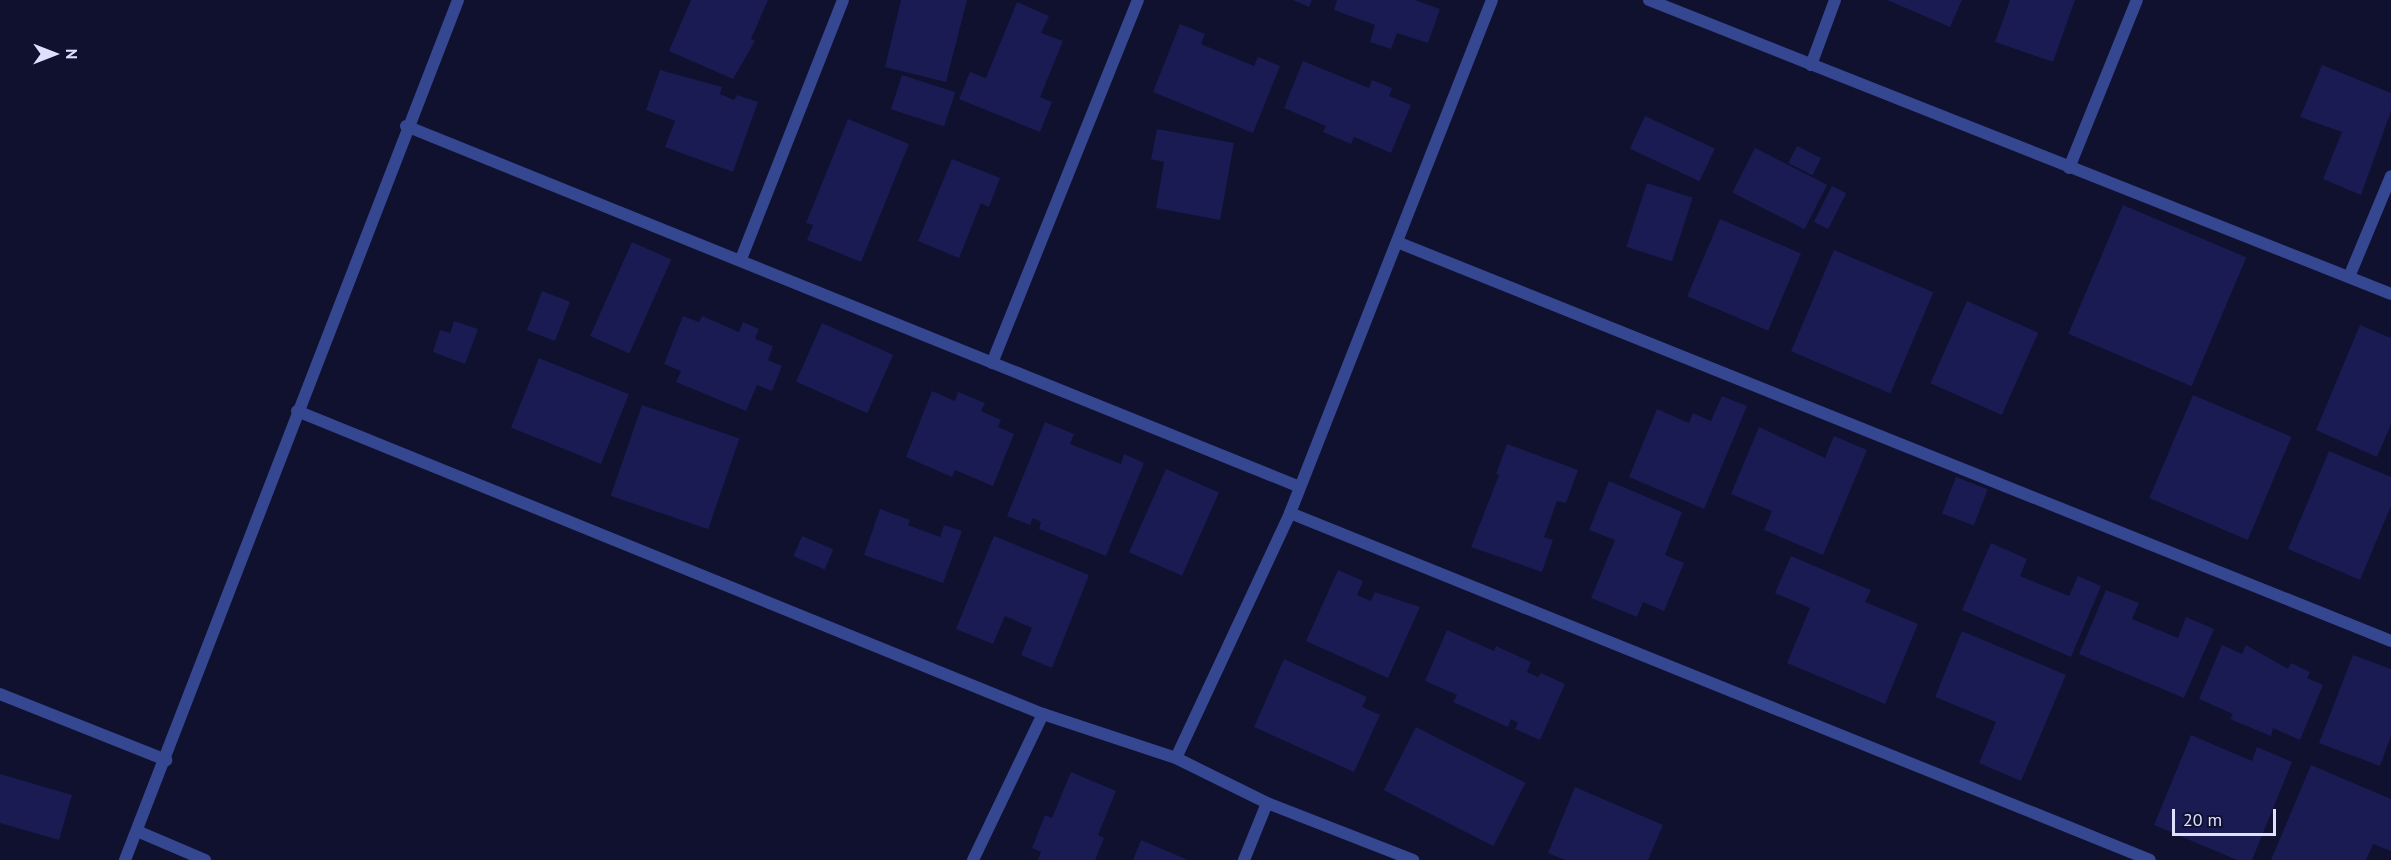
<!DOCTYPE html>
<html>
<head>
<meta charset="utf-8">
<style>
  body { margin:0 }
  #map { position:relative; width:2391px; height:860px; overflow:hidden; background:#0f112f; font-family:"PT Sans",sans-serif }
  div>[style] { position:absolute }
  [style*='--x'] { left:calc(var(--x)*1px); top:calc(var(--y)*1px); width:calc(var(--w)*1px); rotate:calc(var(--a)*1deg) }
  .building>* { inset:0; background:#191b52; transform-origin:0 0 }
  .minor>* { height:12px; margin:-6px; padding:0 6px; transform-origin:6px; border-radius:6px; background:#364792 }
  span { translate:-50% -50%; white-space:nowrap; text-align:center; line-height:1.15; -webkit-text-stroke:5px #0f112f; paint-order:stroke }
  .north { position:absolute; left:24px; top:24px; width:60px; height:60px; -webkit-text-stroke:4px #0f112f; paint-order:stroke; rotate:90deg; font-size:16px; font-weight:700; line-height:24px; text-align:center; color:#dde1ff }
  .north::after { content:''; display:block; margin:auto; width:21px; height:27px; background:#dde1ff; clip-path:polygon(50% 0,100% 100%,50% 72%,0 100%) }
  .scale { position:absolute; left:2172px; top:809px; width:104px; height:27px; box-sizing:border-box; border:3px solid #dde1ff; border-top:0; padding-left:8px; font-size:18px; line-height:21px; white-space:nowrap; color:#dde1ff; -webkit-text-stroke:4px #0f112f; paint-order:stroke }
</style>
</head>
<body>
<div id="map">
  <div class="building">
    <i style="clip-path:polygon(691px 0,768px 0,751px 39px,755px 41px,733px 79px,669px 51px)"></i>
    <i style="clip-path:polygon(901px 0,967px 0,946px 82px,885px 67px)"></i>
    <i style="clip-path:polygon(1293px 0,1312px 0,1309px 7px)"></i>
    <i style="clip-path:polygon(1337px 0,1415px 0,1440px 9px,1428px 43px,1397px 33px,1391px 49px,1370px 42px,1375px 25px,1334px 10px)"></i>
    <i style="clip-path:polygon(1887px 0,1962px 0,1950px 27px)"></i>
    <i style="clip-path:polygon(2010px 0,2075px 0,2053px 62px,1995px 42px)"></i>
    <i style="clip-path:polygon(1017px 2px,1049px 16px,1041px 33px,1063px 41px,1040px 97px,1052px 102px,1040px 132px,959px 99px,970px 72px,986px 78px)"></i>
    <i style="clip-path:polygon(1180px 24px,1205px 34px,1201px 44px,1254px 66px,1258px 57px,1280px 66px,1253px 133px,1153px 92px)"></i>
    <i style="clip-path:polygon(1303px 61px,1369px 88px,1372px 80px,1392px 88px,1389px 96px,1411px 105px,1391px 153px,1354px 137px,1351px 144px,1323px 132px,1326px 126px,1284px 108px)"></i>
    <i style="clip-path:polygon(2322px 65px,2391px 93px,2391px 111px,2361px 195px,2323px 179px,2342px 132px,2300px 117px)"></i>
    <i style="clip-path:polygon(660px 70px,722px 87px,720px 94px,734px 100px,737px 95px,758px 102px,733px 172px,665px 147px,675px 121px,646px 110px)"></i>
    <i style="left:902px;top:75px;width:56px;height:36px;rotate:18deg"></i>
    <i style="left:1645px;top:116px;width:77px;height:36px;rotate:25deg"></i>
    <i style="clip-path:polygon(848px 119px,909px 144px,861px 262px,807px 240px,813px 225px,806px 223px)"></i>
    <i style="clip-path:polygon(1157px 129px,1234px 143px,1220px 220px,1156px 208px,1164px 162px,1151px 159px)"></i>
    <i style="left:1797px;top:146px;width:27px;height:19px;rotate:27deg"></i>
    <i style="left:1755px;top:148px;width:81px;height:50px;rotate:27deg"></i>
    <i style="clip-path:polygon(952px 159px,1000px 178px,989px 207px,981px 203px,959px 258px,918px 241px)"></i>
    <i style="left:1647px;top:183px;width:48px;height:67px;rotate:18deg"></i>
    <i style="left:1832px;top:186px;width:16px;height:40px;rotate:27deg"></i>
    <i style="left:2123px;top:205px;width:134px;height:140px;rotate:23deg"></i>
    <i style="left:1720px;top:219px;width:88px;height:84px;rotate:23deg"></i>
    <i style="left:632px;top:242px;width:43px;height:103px;rotate:24deg"></i>
    <i style="left:1834px;top:250px;width:108px;height:110px;rotate:23deg"></i>
    <i style="left:542px;top:291px;width:30px;height:42px;rotate:21deg"></i>
    <i style="left:1967px;top:301px;width:78px;height:90px;rotate:24deg"></i>
    <i style="clip-path:polygon(683px 316px,699px 322px,702px 316px,739px 332px,743px 322px,759px 329px,755px 339px,773px 346px,768px 360px,782px 366px,772px 391px,757px 385px,746px 411px,676px 382px,681px 371px,664px 364px)"></i>
    <i style="clip-path:polygon(454px 321px,478px 329px,465px 364px,433px 352px,440px 330px,450px 333px)"></i>
    <i style="left:822px;top:323px;width:78px;height:64px;rotate:24deg"></i>
    <i style="clip-path:polygon(2360px 325px,2391px 338px,2391px 424px,2377px 457px,2316px 430px)"></i>
    <i style="left:539px;top:358px;width:97px;height:75px;rotate:22deg"></i>
    <i style="clip-path:polygon(932px 391px,955px 401px,958px 392px,985px 403px,981px 411px,1001px 420px,998px 427px,1014px 434px,993px 486px,955px 470px,952px 477px,906px 457px)"></i>
    <i style="left:2193px;top:395px;width:107px;height:112px;rotate:23deg"></i>
    <i style="clip-path:polygon(1722px 396px,1747px 406px,1704px 509px,1629px 477px,1657px 409px,1689px 423px,1693px 413px,1711px 421px)"></i>
    <i style="left:642px;top:405px;width:103px;height:96px;rotate:19deg"></i>
    <i style="clip-path:polygon(1045px 422px,1074px 434px,1070px 444px,1121px 464px,1124px 454px,1144px 463px,1106px 556px,1039px 529px,1041px 522px,1033px 518px,1030px 525px,1007px 516px)"></i>
    <i style="clip-path:polygon(1759px 427px,1825px 458px,1834px 436px,1867px 450px,1823px 555px,1764px 530px,1772px 511px,1731px 494px)"></i>
    <i style="clip-path:polygon(1507px 444px,1578px 470px,1566px 503px,1557px 501px,1544px 537px,1553px 540px,1542px 572px,1471px 547px,1499px 475px,1496px 474px)"></i>
    <i style="clip-path:polygon(2329px 451px,2391px 477px,2391px 506px,2360px 580px,2288px 549px)"></i>
    <i style="left:1166px;top:469px;width:58px;height:91px;rotate:24deg"></i>
    <i style="left:1956px;top:477px;width:34px;height:39px;rotate:21deg"></i>
    <i style="clip-path:polygon(1609px 481px,1682px 512px,1665px 555px,1684px 563px,1664px 611px,1643px 602px,1637px 617px,1591px 598px,1615px 540px,1589px 530px)"></i>
    <i style="clip-path:polygon(880px 509px,910px 520px,908px 525px,940px 537px,944px 525px,962px 531px,943px 583px,864px 555px)"></i>
    <i style="left:802px;top:536px;width:34px;height:22px;rotate:23deg"></i>
    <i style="clip-path:polygon(994px 536px,1089px 575px,1052px 668px,1021px 655px,1032px 628px,1005px 616px,993px 644px,956px 629px)"></i>
    <i style="clip-path:polygon(1991px 543px,2027px 559px,2020px 576px,2069px 596px,2078px 576px,2101px 586px,2071px 657px,1962px 610px)"></i>
    <i style="clip-path:polygon(1791px 556px,1871px 590px,1865px 602px,1918px 624px,1885px 704px,1787px 663px,1810px 608px,1775px 593px)"></i>
    <i style="clip-path:polygon(1338px 570px,1363px 581px,1357px 595px,1371px 601px,1375px 592px,1420px 607px,1388px 678px,1306px 641px)"></i>
    <i style="clip-path:polygon(2106px 590px,2139px 603px,2132px 619px,2178px 638px,2186px 617px,2214px 629px,2184px 698px,2079px 654px)"></i>
    <i style="clip-path:polygon(1447px 630px,1494px 651px,1496px 646px,1531px 662px,1527px 672px,1538px 677px,1541px 673px,1565px 684px,1540px 740px,1515px 729px,1518px 723px,1511px 719px,1508px 727px,1453px 702px,1457px 695px,1425px 681px)"></i>
    <i style="clip-path:polygon(1962px 631px,2066px 675px,2021px 781px,1979px 763px,1996px 722px,1935px 697px)"></i>
    <i style="clip-path:polygon(2222px 645px,2242px 654px,2246px 645px,2288px 669px,2291px 663px,2310px 672px,2307px 678px,2323px 685px,2300px 740px,2273px 728px,2271px 736px,2230px 719px,2233px 714px,2199px 699px)"></i>
    <i style="clip-path:polygon(2353px 655px,2391px 669px,2391px 736px,2380px 766px,2319px 743px)"></i>
    <i style="clip-path:polygon(1284px 659px,1367px 697px,1362px 707px,1380px 715px,1354px 772px,1254px 727px)"></i>
    <i style="left:1416px;top:727px;width:123px;height:71px;rotate:27deg"></i>
    <i style="clip-path:polygon(2191px 735px,2252px 761px,2257px 747px,2292px 762px,2252px 860px,2237px 860px,2154px 825px)"></i>
    <i style="clip-path:polygon(2311px 765px,2391px 799px,2391px 851px,2373px 844px,2366px 860px,2271px 860px)"></i>
    <i style="clip-path:polygon(1071px 772px,1116px 791px,1098px 835px,1104px 838px,1095px 860px,1038px 860px,1041px 852px,1032px 848px,1045px 815px,1052px 818px)"></i>
    <i style="clip-path:polygon(0 774px,72px 795px,59px 840px,0 823px)"></i>
    <i style="clip-path:polygon(1575px 787px,1663px 825px,1648px 860px,1565px 860px,1548px 853px)"></i>
    <i style="clip-path:polygon(1141px 840px,1188px 860px,1133px 860px)"></i>
  </div>
  <div class="minor">
    <i style="--x:1649;--y:0;--w:798;--a:21.61"></i>
    <i style="--x:1811;--y:65;--w:69;--a:-69.7"></i>
    <i style="--x:406;--y:126;--w:964;--a:21.99"></i>
    <i style="--x:2069;--y:168;--w:181;--a:-68"></i>
    <i style="--x:1397;--y:242;--w:1071;--a:21.87"></i>
    <i style="--x:741;--y:259;--w:278;--a:-68.5"></i>
    <i style="--x:2349;--y:277;--w:109;--a:-67.4"></i>
    <i style="--x:992;--y:363;--w:391;--a:-68.1"></i>
    <i style="--x:297;--y:411;--w:805;--a:22.11"></i>
    <i style="--x:1043;--y:714;--w:140;--a:18.3"></i>
    <i style="--x:1176;--y:758;--w:102;--a:26.3"></i>
    <i style="--x:1267;--y:803;--w:157;--a:21.3"></i>
    <i style="--x:1290;--y:513;--w:927;--a:21.97"></i>
    <i style="--x:0;--y:694;--w:179;--a:21.7"></i>
    <i style="--x:1176;--y:758;--w:270;--a:-65"></i>
    <i style="--x:1290;--y:513;--w:551;--a:-68.51"></i>
    <i style="--x:137;--y:831;--w:74;--a:23.1"></i>
    <i style="--x:125;--y:860;--w:922;--a:-68.83"></i>
    <i style="--x:973;--y:860;--w:162;--a:-64.4"></i>
    <i style="--x:1244;--y:860;--w:61;--a:-68"></i>
  </div>
  <div class="north">N</div>
  <div class="scale">20 m</div>
</div>
</body>
</html>
